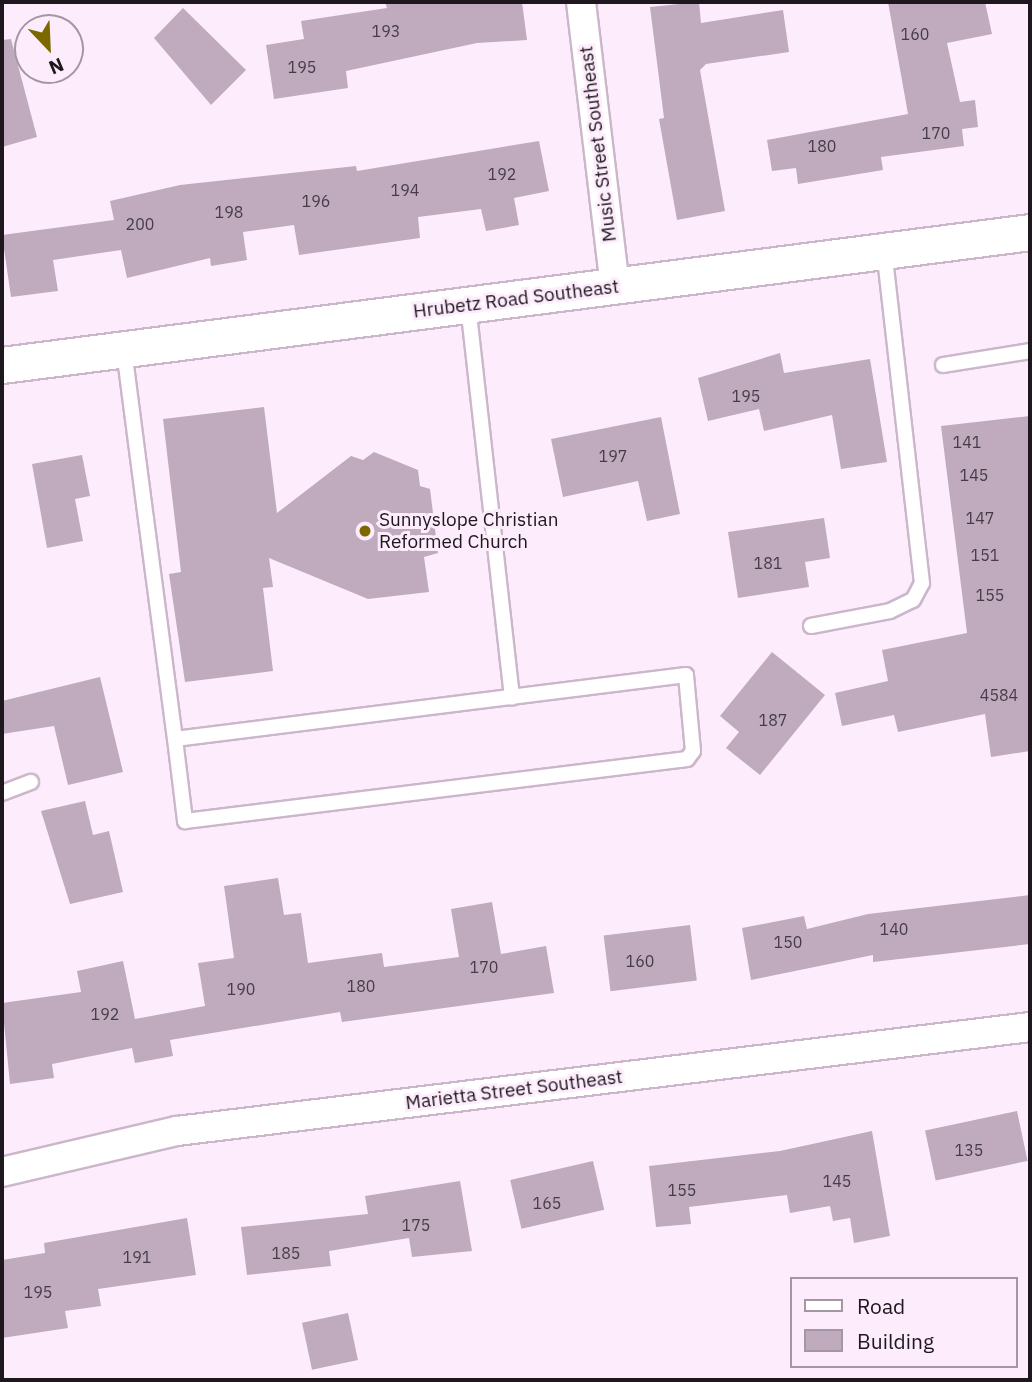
<!DOCTYPE html>
<html>
<head>
<meta charset="utf-8">
<style>
  body { margin:0 }
  #map { position:relative; width:1032px; height:1382px; overflow:hidden; background:#fdedfc; font-family:"IBM Plex Sans",sans-serif }
  div>[style] { position:absolute }
  [style*='--x'] { left:calc(var(--x)*1px); top:calc(var(--y)*1px); width:calc(var(--w)*1px); rotate:calc(var(--a)*1deg) }
  .building>* { inset:0; background:#bfabbd; transform-origin:0 0 }
  .roads { filter:drop-shadow(2px 0 #cbb7c9) drop-shadow(-2px 0 #cbb7c9) drop-shadow(0 2px #cbb7c9) drop-shadow(0 -2px #cbb7c9) }
  .service>* { height:14px; margin:-7px; padding:0 7px; transform-origin:7px; border-radius:7px; background:#fff }
  .minor>* { height:28px; margin:-14px; padding:0 14px; transform-origin:14px; border-radius:14px; background:#fff }
  .tertiary>* { height:35px; margin:-17.5px; padding:0 17.5px; transform-origin:17.5px; border-radius:17.5px; background:#fff }
  .dots>* { width:19px; height:19px; translate:-50% -50%; box-sizing:border-box; border:4px solid #fdedfc; border-radius:50% }
  span { translate:-50% -50%; white-space:nowrap; text-align:center; line-height:1.15; -webkit-text-stroke:6px #fdedfc; paint-order:stroke }
  .number-label { font-size:16px; color:#463c46 }
  .number-label span { -webkit-text-stroke-width:0 }
  .street-label { font-size:19px; color:#1e171e }
  .poi-label { font-size:19px; color:#1e171e }
  .left { translate:0 -50%; text-align:left }
  .frame { position:absolute; inset:0; border:4px solid #1e171e; pointer-events:none }
  .legend { position:absolute; left:790px; top:1277px; width:228px; height:91px; box-sizing:border-box; background:#fdedfc; border:2px solid #a497a3; margin:0; padding:9px 12px; list-style:none; font-size:21px; color:#1e171e }
  .legend li { display:flex; align-items:center; gap:14px; height:35px }
  .legend b { width:35px; border:2px solid #a497a3 }
  .north { position:absolute; left:14px; top:14px; width:70px; height:70px; box-sizing:border-box; background:#fdedfc; border:2px solid #a497a3; border-radius:50%; rotate:157deg; font-size:19px; font-weight:700; line-height:28px; text-align:center; color:#1e171e }
  .north::after { content:''; display:block; margin:auto; width:24px; height:32px; background:#7b6900; clip-path:polygon(50% 0,100% 100%,50% 72%,0 100%) }
</style>
</head>
<body>
<div id="map">
  <div class="building">
    <i style="clip-path:polygon(385px 2px,522px 2px,527px 40px,477px 43px,346px 71px,348px 88px,274px 99px,266px 45px,304px 39px,301px 21px,387px 8px)"></i>
    <i style="clip-path:polygon(699px 2px,701px 23px,783px 10px,789px 52px,706px 64px,700px 70px,725px 211px,677px 220px,659px 119px,664px 118px,650px 7px)"></i>
    <i style="clip-path:polygon(888px 2px,985px 2px,992px 34px,947px 43px,960px 102px,975px 100px,978px 127px,962px 129px,964px 146px,881px 157px,883px 170px,798px 184px,796px 168px,772px 171px,767px 140px,908px 114px)"></i>
    <i style="clip-path:polygon(183px 8px,246px 70px,211px 105px,154px 38px)"></i>
    <i style="clip-path:polygon(11px 39px,37px 137px,2px 147px,2px 40px)"></i>
    <i style="clip-path:polygon(539px 141px,549px 191px,514px 198px,519px 225px,486px 231px,481px 209px,418px 217px,420px 238px,299px 255px,294px 225px,243px 232px,247px 260px,211px 266px,210px 258px,127px 278px,121px 250px,53px 260px,58px 291px,11px 297px,2px 235px,114px 220px,110px 201px,180px 185px,356px 166px,357px 171px)"></i>
    <i style="clip-path:polygon(780px 353px,784px 373px,870px 359px,887px 462px,841px 469px,832px 415px,764px 431px,759px 409px,708px 421px,698px 378px)"></i>
    <i style="clip-path:polygon(264px 407px,277px 513px,351px 456px,363px 460px,374px 452px,418px 470px,420px 486px,430px 489px,438px 553px,424px 557px,429px 592px,368px 599px,269px 558px,273px 587px,263px 588px,273px 671px,185px 682px,169px 574px,181px 572px,163px 419px)"></i>
    <i style="clip-path:polygon(1030px 416px,1030px 751px,991px 757px,985px 714px,898px 732px,894px 715px,842px 726px,835px 693px,888px 681px,882px 650px,967px 633px,941px 426px)"></i>
    <i style="clip-path:polygon(661px 417px,680px 514px,647px 521px,638px 481px,563px 497px,551px 439px)"></i>
    <i style="clip-path:polygon(82px 455px,90px 496px,75px 499px,83px 541px,47px 548px,32px 464px)"></i>
    <i style="clip-path:polygon(824px 518px,830px 558px,805px 562px,809px 587px,738px 598px,728px 532px)"></i>
    <i style="clip-path:polygon(772px 652px,825px 695px,760px 775px,726px 748px,739px 732px,720px 716px)"></i>
    <i style="clip-path:polygon(100px 677px,123px 772px,68px 785px,54px 726px,2px 734px,2px 701px)"></i>
    <i style="clip-path:polygon(85px 801px,93px 835px,109px 831px,123px 892px,70px 904px,41px 811px)"></i>
    <i style="clip-path:polygon(278px 878px,284px 915px,301px 913px,308px 963px,382px 953px,384px 967px,459px 957px,451px 909px,492px 902px,501px 954px,546px 946px,554px 993px,342px 1022px,340px 1012px,170px 1040px,173px 1056px,135px 1063px,132px 1048px,52px 1064px,54px 1078px,10px 1084px,2px 1003px,81px 992px,77px 971px,123px 961px,135px 1019px,205px 1006px,198px 963px,234px 958px,224px 886px)"></i>
    <i style="clip-path:polygon(1030px 895px,1030px 944px,873px 962px,873px 955px,751px 980px,742px 928px,804px 916px,807px 929px,868px 914px)"></i>
    <i style="left:690px;top:925px;width:56px;height:87px;rotate:83deg"></i>
    <i style="left:1017px;top:1111px;width:51px;height:94px;rotate:78deg"></i>
    <i style="clip-path:polygon(872px 1131px,890px 1236px,854px 1243px,850px 1218px,833px 1221px,830px 1206px,790px 1213px,787px 1195px,689px 1207px,691px 1224px,656px 1227px,649px 1166px,780px 1151px)"></i>
    <i style="left:593px;top:1161px;width:50px;height:85px;rotate:77deg"></i>
    <i style="clip-path:polygon(460px 1181px,472px 1251px,412px 1257px,409px 1238px,329px 1251px,331px 1266px,247px 1275px,241px 1227px,368px 1214px,365px 1196px)"></i>
    <i style="clip-path:polygon(187px 1218px,196px 1275px,98px 1289px,101px 1306px,65px 1311px,68px 1328px,2px 1338px,2px 1260px,45px 1253px,44px 1243px)"></i>
    <i style="left:348px;top:1313px;width:48px;height:47px;rotate:78deg"></i>
  </div>
  <div class="roads">
    <div class="service">
      <i style="--x:468;--y:305;--w:395;--a:83.6"></i>
      <i style="--x:124;--y:350;--w:170;--a:82.6"></i>
      <i style="--x:146;--y:519;--w:222;--a:82.5"></i>
      <i style="--x:175;--y:739;--w:83;--a:83"></i>
      <i style="--x:185;--y:821;--w:506;--a:-7.04"></i>
      <i style="--x:687;--y:759;--w:10;--a:-53"></i>
      <i style="--x:693;--y:751;--w:76;--a:-95.3"></i>
      <i style="--x:686;--y:675;--w:515;--a:172.86"></i>
      <i style="--x:943;--y:365;--w:88;--a:-9.1"></i>
      <i style="--x:811;--y:626;--w:80;--a:-10.8"></i>
      <i style="--x:890;--y:611;--w:25;--a:-26"></i>
      <i style="--x:913;--y:600;--w:19;--a:-62"></i>
      <i style="--x:922;--y:583;--w:334;--a:-96.5"></i>
      <i style="--x:2;--y:793;--w:31;--a:-21"></i>
    </div>
    <div class="minor">
      <i style="--x:581;--y:2;--w:286;--a:83.2"></i>
      <i style="--x:2;--y:1172;--w:180;--a:-13.2"></i>
      <i style="--x:177;--y:1131;--w:859;--a:-6.95"></i>
    </div>
    <div class="tertiary">
      <i style="--x:2;--y:365;--w:1037;--a:-7.37"></i>
    </div>
  </div>
  <div class="dots">
    <i style="left:365px;top:531px;background:#7b6900"></i>
  </div>
  <div class="number-label">
    <span style="left:386px;top:31px">193</span>
    <span style="left:915px;top:34px">160</span>
    <span style="left:302px;top:67px">195</span>
    <span style="left:936px;top:133px">170</span>
    <span style="left:822px;top:146px">180</span>
    <span style="left:502px;top:174px">192</span>
    <span style="left:405px;top:190px">194</span>
    <span style="left:316px;top:201px">196</span>
    <span style="left:229px;top:212px">198</span>
    <span style="left:140px;top:224px">200</span>
    <span style="left:746px;top:396px">195</span>
    <span style="left:967px;top:442px">141</span>
    <span style="left:613px;top:456px">197</span>
    <span style="left:974px;top:475px">145</span>
    <span style="left:980px;top:518px">147</span>
    <span style="left:985px;top:555px">151</span>
    <span style="left:768px;top:563px">181</span>
    <span style="left:990px;top:595px">155</span>
    <span style="left:999px;top:695px">4584</span>
    <span style="left:773px;top:720px">187</span>
    <span style="left:894px;top:929px">140</span>
    <span style="left:788px;top:942px">150</span>
    <span style="left:640px;top:961px">160</span>
    <span style="left:484px;top:967px">170</span>
    <span style="left:361px;top:986px">180</span>
    <span style="left:241px;top:989px">190</span>
    <span style="left:105px;top:1014px">192</span>
    <span style="left:969px;top:1150px">135</span>
    <span style="left:837px;top:1181px">145</span>
    <span style="left:682px;top:1190px">155</span>
    <span style="left:547px;top:1203px">165</span>
    <span style="left:416px;top:1225px">175</span>
    <span style="left:286px;top:1253px">185</span>
    <span style="left:137px;top:1257px">191</span>
    <span style="left:38px;top:1292px">195</span>
  </div>
  <div class="street-label">
    <span style="left:598px;top:144px;rotate:-97deg">Music Street Southeast</span>
    <span style="left:516px;top:299px;rotate:-7deg">Hrubetz Road Southeast</span>
    <span style="left:514px;top:1090px;rotate:-7deg">Marietta Street Southeast</span>
  </div>
  <div class="poi-label">
    <span class="left" style="left:379px;top:531px">Sunnyslope Christian<br>Reformed Church</span>
  </div>
  <div class="frame"></div>
  <ul class="legend">
  <li><b style="height:9px;background:#fff"></b>Road</li>
  <li><b style="height:19px;background:#bfabbd"></b>Building</li>
  </ul>
  <div class="north">N</div>
</div>
</body>
</html>
